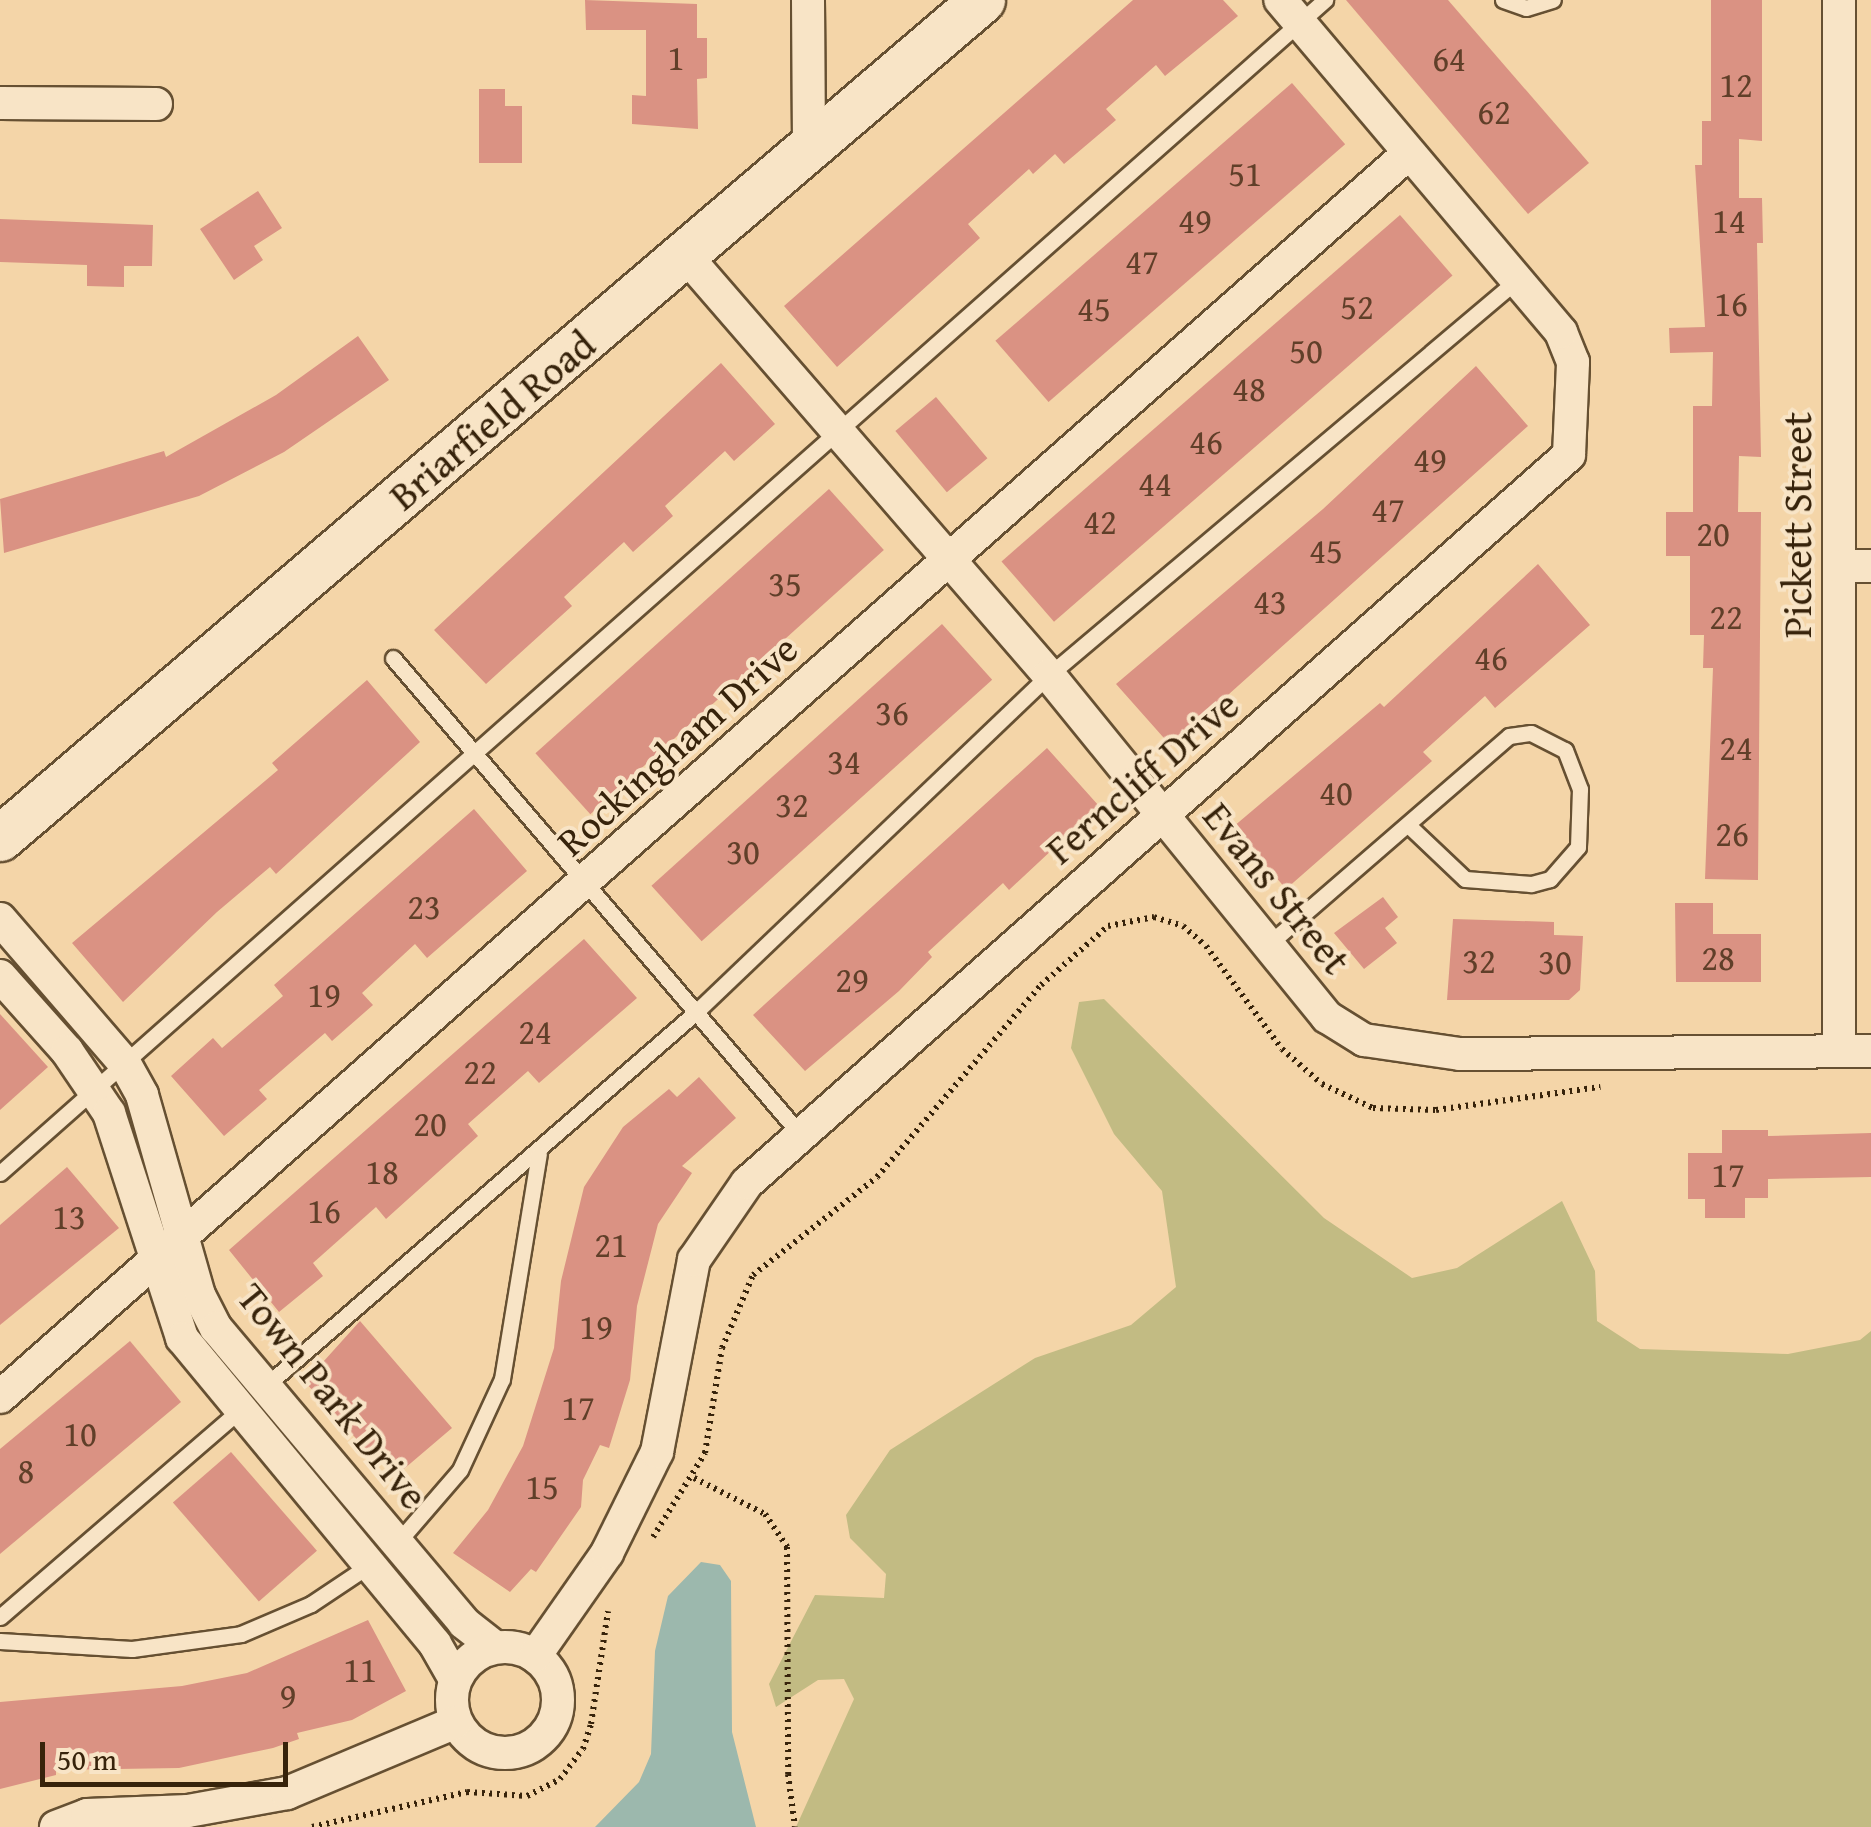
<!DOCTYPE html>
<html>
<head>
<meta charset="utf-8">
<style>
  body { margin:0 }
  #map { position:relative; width:1871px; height:1827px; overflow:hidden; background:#f4d5a8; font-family:"Gentium Book Plus",serif }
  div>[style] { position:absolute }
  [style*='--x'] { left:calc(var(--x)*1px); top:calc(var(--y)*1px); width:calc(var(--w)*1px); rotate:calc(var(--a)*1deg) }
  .green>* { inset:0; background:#c2bb83 }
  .water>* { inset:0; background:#9cb8ad }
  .building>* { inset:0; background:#da9283; transform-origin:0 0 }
  .path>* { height:6px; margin-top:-3px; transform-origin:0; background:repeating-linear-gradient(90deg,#37230b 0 2.5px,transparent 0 7.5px) }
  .roads { filter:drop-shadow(2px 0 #665032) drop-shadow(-2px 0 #665032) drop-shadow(0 2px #665032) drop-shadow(0 -2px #665032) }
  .service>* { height:15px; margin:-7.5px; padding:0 7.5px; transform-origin:7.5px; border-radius:7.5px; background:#f8e4c6 }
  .minor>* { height:32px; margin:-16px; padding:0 16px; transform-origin:16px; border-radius:16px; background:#f8e4c6 }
  .minor>.ring { margin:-16px; padding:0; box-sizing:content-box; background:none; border:32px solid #f8e4c6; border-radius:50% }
  .secondary>* { height:45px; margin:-22.5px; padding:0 22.5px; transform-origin:22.5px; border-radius:22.5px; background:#f8e4c6 }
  span { translate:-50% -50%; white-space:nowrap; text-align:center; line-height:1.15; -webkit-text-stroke:8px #f8e4c6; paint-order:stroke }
  .number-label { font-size:35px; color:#603f29 }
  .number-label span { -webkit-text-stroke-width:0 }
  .street-label { font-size:40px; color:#37230b }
  .scale { position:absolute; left:40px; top:1742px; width:248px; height:45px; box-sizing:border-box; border:5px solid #37230b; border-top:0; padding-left:12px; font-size:30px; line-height:35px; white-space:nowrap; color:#37230b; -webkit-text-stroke:8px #f8e4c6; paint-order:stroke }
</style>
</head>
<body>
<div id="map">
  <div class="green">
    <i style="clip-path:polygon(1104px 999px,1324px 1218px,1412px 1278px,1457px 1268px,1562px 1201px,1595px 1271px,1597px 1321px,1640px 1349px,1788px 1354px,1860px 1340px,1871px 1331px,1871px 1827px,796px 1827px,854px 1699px,844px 1679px,818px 1680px,776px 1707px,769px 1684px,815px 1595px,884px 1598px,886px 1574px,850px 1538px,846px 1515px,890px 1450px,1035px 1358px,1131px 1325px,1176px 1287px,1162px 1191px,1114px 1134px,1071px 1048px,1079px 1002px)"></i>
  </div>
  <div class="water">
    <i style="clip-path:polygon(701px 1562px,720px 1565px,731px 1581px,732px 1732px,756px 1827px,595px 1827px,639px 1782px,651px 1754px,655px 1651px,668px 1596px)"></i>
  </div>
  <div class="building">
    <i style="clip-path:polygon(585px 0,697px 4px,697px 38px,707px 38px,707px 78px,697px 79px,698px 129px,632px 124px,632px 95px,646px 96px,646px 30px,586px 30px)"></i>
    <i style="clip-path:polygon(1133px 0,1223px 0,1238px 16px,1165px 76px,1156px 65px,1106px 109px,1116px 120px,1064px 164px,1055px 154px,1033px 174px,1029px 169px,968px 224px,980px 238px,837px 367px,784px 306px)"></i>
    <i style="clip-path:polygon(1346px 0,1448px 0,1589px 163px,1528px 214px)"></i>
    <i style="clip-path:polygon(1711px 0,1762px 0,1762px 141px,1739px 139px,1739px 198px,1762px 198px,1763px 243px,1757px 243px,1761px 457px,1739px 456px,1738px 512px,1761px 512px,1758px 880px,1705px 879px,1713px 668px,1703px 668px,1704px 635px,1690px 635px,1690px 556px,1666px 556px,1666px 512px,1693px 512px,1693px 406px,1712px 406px,1713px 352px,1670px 353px,1669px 328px,1705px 327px,1695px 165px,1702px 165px,1702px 121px,1711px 121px)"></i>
    <i style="left:1292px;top:83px;width:81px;height:393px;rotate:49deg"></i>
    <i style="clip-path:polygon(479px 89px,505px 89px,505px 106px,522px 106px,522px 163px,479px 163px)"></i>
    <i style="clip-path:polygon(258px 191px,282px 228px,254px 246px,263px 260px,234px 280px,200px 229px)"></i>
    <i style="left:1400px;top:215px;width:80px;height:528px;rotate:49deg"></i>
    <i style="clip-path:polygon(0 219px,153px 225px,152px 266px,124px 266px,124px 287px,87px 286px,87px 265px,0 262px)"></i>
    <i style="clip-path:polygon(358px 336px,389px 380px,284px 452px,199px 496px,4px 553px,0 499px,164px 451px,166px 457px,276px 395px)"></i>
    <i style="clip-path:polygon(721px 363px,775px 424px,734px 461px,725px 451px,665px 506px,673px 516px,633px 552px,624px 542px,564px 597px,572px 606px,486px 684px,434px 630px)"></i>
    <i style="clip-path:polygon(1476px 366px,1528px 426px,1171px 746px,1116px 684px,1323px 509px)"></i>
    <i style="left:936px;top:397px;width:80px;height:53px;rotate:50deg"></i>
    <i style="left:829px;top:489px;width:82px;height:395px;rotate:48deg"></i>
    <i style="clip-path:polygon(1538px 564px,1590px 625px,1495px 708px,1485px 696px,1423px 752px,1432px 761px,1286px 889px,1233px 827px,1380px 703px,1384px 707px)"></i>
    <i style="left:942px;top:624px;width:75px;height:391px;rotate:48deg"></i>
    <i style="clip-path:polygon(367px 680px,420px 742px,276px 874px,270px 867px,217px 912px,123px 1002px,72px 943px,278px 770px,272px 763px)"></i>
    <i style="clip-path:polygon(1047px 748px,1099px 806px,1009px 890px,1003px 883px,928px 952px,932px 957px,899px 991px,805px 1071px,753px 1015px)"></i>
    <i style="clip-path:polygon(474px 809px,527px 871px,427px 958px,415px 944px,362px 993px,373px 1005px,332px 1041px,325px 1033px,259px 1090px,267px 1099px,224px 1136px,171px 1076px,213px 1038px,222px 1048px,283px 996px,274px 985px)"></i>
    <i style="clip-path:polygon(1383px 897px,1398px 917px,1385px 928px,1397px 943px,1364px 969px,1334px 933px)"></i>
    <i style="clip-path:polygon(1675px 903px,1713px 903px,1713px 934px,1761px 934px,1761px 982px,1676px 982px)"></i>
    <i style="clip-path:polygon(1453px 919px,1554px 922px,1554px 935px,1583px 936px,1580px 990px,1569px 1000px,1447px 1000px)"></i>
    <i style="clip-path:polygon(584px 939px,637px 998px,539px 1083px,528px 1071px,468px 1124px,478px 1136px,386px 1219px,376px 1207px,313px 1263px,323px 1276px,279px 1312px,229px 1250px)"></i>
    <i style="clip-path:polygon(0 1014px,48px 1067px,0 1110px)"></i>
    <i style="clip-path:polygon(699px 1077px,736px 1118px,682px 1166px,692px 1173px,658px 1224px,637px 1306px,630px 1380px,609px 1448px,600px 1445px,583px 1480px,581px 1507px,536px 1572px,531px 1569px,510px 1592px,453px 1553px,488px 1510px,523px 1446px,554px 1348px,561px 1281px,584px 1187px,623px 1127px,669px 1089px,677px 1097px)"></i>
    <i style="clip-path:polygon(1722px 1130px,1768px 1130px,1768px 1136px,1871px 1133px,1871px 1177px,1768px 1179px,1768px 1198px,1745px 1198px,1745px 1218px,1705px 1218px,1705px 1199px,1688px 1199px,1688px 1153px,1722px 1153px)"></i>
    <i style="clip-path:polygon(67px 1167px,119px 1228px,0 1325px,0 1225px)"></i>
    <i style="clip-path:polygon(360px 1321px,452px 1428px,398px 1474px,378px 1450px,371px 1455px,305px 1382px)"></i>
    <i style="clip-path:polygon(130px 1341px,181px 1402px,0 1554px,0 1449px)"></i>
    <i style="left:231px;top:1452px;width:131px;height:77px;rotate:49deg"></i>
    <i style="clip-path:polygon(368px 1620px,406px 1691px,352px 1720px,297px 1733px,299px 1739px,273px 1748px,179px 1768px,56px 1770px,56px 1775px,0 1789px,0 1702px,182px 1686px,247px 1673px)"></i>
  </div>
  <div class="path">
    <i style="--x:694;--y:1478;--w:80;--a:26.9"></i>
    <i style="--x:765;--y:1514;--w:40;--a:56"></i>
    <i style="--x:787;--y:1547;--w:227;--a:89.7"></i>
    <i style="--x:788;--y:1774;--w:53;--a:82.5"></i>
    <i style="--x:653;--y:1537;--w:99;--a:-58.2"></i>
    <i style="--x:705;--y:1453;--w:106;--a:-80.8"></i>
    <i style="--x:722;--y:1348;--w:79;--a:-67"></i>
    <i style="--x:753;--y:1275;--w:158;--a:-38.3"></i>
    <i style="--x:877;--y:1177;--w:253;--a:-49.5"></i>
    <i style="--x:1041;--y:985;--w:89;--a:-41.4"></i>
    <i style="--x:1108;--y:926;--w:47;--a:-11.1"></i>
    <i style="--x:1154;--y:917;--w:30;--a:17"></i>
    <i style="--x:1183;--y:926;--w:30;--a:41"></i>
    <i style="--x:1206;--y:946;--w:128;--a:53.6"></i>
    <i style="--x:1282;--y:1049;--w:53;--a:41.2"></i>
    <i style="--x:1322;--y:1084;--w:56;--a:25.2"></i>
    <i style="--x:1373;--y:1108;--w:63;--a:1.8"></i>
    <i style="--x:1436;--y:1110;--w:166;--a:-8"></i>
    <i style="--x:312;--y:1827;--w:159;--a:-12.7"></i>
    <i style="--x:467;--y:1792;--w:60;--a:3.8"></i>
    <i style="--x:527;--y:1796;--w:37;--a:-27"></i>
    <i style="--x:560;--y:1779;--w:38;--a:-53"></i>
    <i style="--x:583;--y:1749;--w:26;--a:-72"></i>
    <i style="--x:591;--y:1724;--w:114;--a:-81.4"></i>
  </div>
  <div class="roads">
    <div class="service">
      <i style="--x:1503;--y:0;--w:24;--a:19"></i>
      <i style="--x:1526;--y:8;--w:28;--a:-17"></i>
      <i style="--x:393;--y:658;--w:626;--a:49.47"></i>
      <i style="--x:1270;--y:943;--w:316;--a:-40.9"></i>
      <i style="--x:1509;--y:736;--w:22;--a:-8"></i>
      <i style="--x:1531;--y:733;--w:38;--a:27"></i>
      <i style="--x:1565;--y:750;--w:42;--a:69"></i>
      <i style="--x:1580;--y:789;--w:58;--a:92"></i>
      <i style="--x:1578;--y:847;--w:43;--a:131.2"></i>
      <i style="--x:1550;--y:879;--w:20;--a:165"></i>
      <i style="--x:1531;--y:884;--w:66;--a:-175.7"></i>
      <i style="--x:1465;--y:879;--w:79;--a:-136.5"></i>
      <i style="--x:0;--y:1173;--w:1770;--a:-41.52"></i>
      <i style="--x:262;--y:1389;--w:575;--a:-40.98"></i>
      <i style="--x:696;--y:1012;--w:488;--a:-43.7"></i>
      <i style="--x:1049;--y:675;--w:612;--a:-40.16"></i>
      <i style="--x:397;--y:1543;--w:96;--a:-49.2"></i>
      <i style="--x:460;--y:1470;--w:100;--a:-65.2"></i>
      <i style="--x:502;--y:1379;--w:228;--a:-80.7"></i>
      <i style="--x:0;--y:1617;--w:318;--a:-40.8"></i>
      <i style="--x:0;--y:1641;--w:132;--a:3.5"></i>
      <i style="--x:132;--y:1649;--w:110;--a:-7.8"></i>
      <i style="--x:241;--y:1634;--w:76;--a:-23.2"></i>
      <i style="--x:311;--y:1604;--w:72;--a:-33.7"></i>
    </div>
    <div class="minor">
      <i style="--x:808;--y:0;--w:149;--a:89.6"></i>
      <i style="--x:1839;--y:0;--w:1050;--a:90"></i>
      <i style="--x:0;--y:103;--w:156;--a:0.4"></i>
      <i style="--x:686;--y:256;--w:554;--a:49.1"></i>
      <i style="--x:1049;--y:675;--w:441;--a:50.9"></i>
      <i style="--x:1327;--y:1017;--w:44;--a:31.9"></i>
      <i style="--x:1364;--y:1040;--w:97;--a:8.3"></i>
      <i style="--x:1460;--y:1054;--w:411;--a:-0.4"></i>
      <i style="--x:1839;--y:566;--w:32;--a:0"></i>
      <i style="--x:0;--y:919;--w:191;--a:49.2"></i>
      <i style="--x:125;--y:1064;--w:35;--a:61"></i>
      <i style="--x:142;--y:1095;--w:208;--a:74.1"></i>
      <i style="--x:199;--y:1295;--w:37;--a:63"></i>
      <i style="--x:216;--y:1328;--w:385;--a:49.9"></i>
      <i style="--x:464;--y:1623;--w:39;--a:38"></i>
      <i style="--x:0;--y:976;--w:101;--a:48.2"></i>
      <i style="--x:67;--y:1051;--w:75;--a:55.9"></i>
      <i style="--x:109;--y:1113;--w:237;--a:72"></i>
      <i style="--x:182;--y:1338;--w:397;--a:50.4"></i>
      <i style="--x:435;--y:1644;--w:40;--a:60.3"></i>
      <i style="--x:0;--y:1397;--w:1878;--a:-41.44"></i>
      <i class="ring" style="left:452px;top:1647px;width:74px;height:74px"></i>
      <i style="--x:535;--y:1656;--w:126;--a:-55"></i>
      <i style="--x:607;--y:1553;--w:113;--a:-63.7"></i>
      <i style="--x:657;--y:1452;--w:196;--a:-79.1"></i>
      <i style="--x:694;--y:1260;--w:93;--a:-55.5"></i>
      <i style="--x:747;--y:1183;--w:1098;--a:-41.53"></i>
      <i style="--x:1569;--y:455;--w:93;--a:-87.5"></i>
      <i style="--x:1573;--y:362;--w:32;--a:-112"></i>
      <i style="--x:1561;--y:332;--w:435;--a:-130.2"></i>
      <i style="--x:56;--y:1827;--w:33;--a:-21"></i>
      <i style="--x:87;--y:1815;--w:101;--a:-2.3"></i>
      <i style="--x:188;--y:1811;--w:101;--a:-10.3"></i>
      <i style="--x:287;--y:1793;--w:183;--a:-22.8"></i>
    </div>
    <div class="secondary">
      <i style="--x:0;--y:838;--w:1291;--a:-40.48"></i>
    </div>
  </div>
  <div class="number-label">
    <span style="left:676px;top:58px">1</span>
    <span style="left:1449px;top:59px">64</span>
    <span style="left:1736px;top:85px">12</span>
    <span style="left:1494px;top:112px">62</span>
    <span style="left:1245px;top:174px">51</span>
    <span style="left:1195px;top:221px">49</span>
    <span style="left:1729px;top:221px">14</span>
    <span style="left:1142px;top:262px">47</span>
    <span style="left:1731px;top:304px">16</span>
    <span style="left:1357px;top:307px">52</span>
    <span style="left:1094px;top:309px">45</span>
    <span style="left:1306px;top:351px">50</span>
    <span style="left:1249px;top:389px">48</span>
    <span style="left:1206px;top:442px">46</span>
    <span style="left:1430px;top:460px">49</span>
    <span style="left:1155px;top:484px">44</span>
    <span style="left:1388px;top:510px">47</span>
    <span style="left:1100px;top:522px">42</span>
    <span style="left:1713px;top:534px">20</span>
    <span style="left:1326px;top:551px">45</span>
    <span style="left:785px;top:584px">35</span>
    <span style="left:1270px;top:602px">43</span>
    <span style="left:1726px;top:617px">22</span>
    <span style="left:1491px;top:658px">46</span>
    <span style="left:892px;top:713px">36</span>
    <span style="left:1736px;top:748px">24</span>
    <span style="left:844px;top:762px">34</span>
    <span style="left:1336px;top:793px">40</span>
    <span style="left:792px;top:805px">32</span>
    <span style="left:1732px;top:834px">26</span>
    <span style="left:743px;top:852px">30</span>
    <span style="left:424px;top:907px">23</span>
    <span style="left:1718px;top:958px">28</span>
    <span style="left:1479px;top:961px">32</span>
    <span style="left:1555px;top:962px">30</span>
    <span style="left:852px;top:980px">29</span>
    <span style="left:324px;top:995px">19</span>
    <span style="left:535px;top:1032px">24</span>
    <span style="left:480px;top:1072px">22</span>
    <span style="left:430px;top:1124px">20</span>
    <span style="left:382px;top:1172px">18</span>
    <span style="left:1728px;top:1175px">17</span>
    <span style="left:324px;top:1211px">16</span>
    <span style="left:69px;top:1217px">13</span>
    <span style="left:611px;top:1245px">21</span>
    <span style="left:596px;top:1327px">19</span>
    <span style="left:578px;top:1408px">17</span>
    <span style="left:80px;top:1434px">10</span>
    <span style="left:26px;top:1471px">8</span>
    <span style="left:542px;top:1487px">15</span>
    <span style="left:360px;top:1670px">11</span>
    <span style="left:288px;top:1696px">9</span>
  </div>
  <div class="street-label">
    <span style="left:492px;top:420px;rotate:-40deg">Briarfield Road</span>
    <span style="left:1797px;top:525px;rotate:-90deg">Pickett Street</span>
    <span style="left:677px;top:745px;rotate:-42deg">Rockingham Drive</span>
    <span style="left:1142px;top:777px;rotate:-41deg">Ferncliff Drive</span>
    <span style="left:1277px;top:888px;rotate:51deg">Evans Street</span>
    <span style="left:333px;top:1396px;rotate:51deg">Town Park Drive</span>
  </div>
  <div class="scale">50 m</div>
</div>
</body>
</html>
